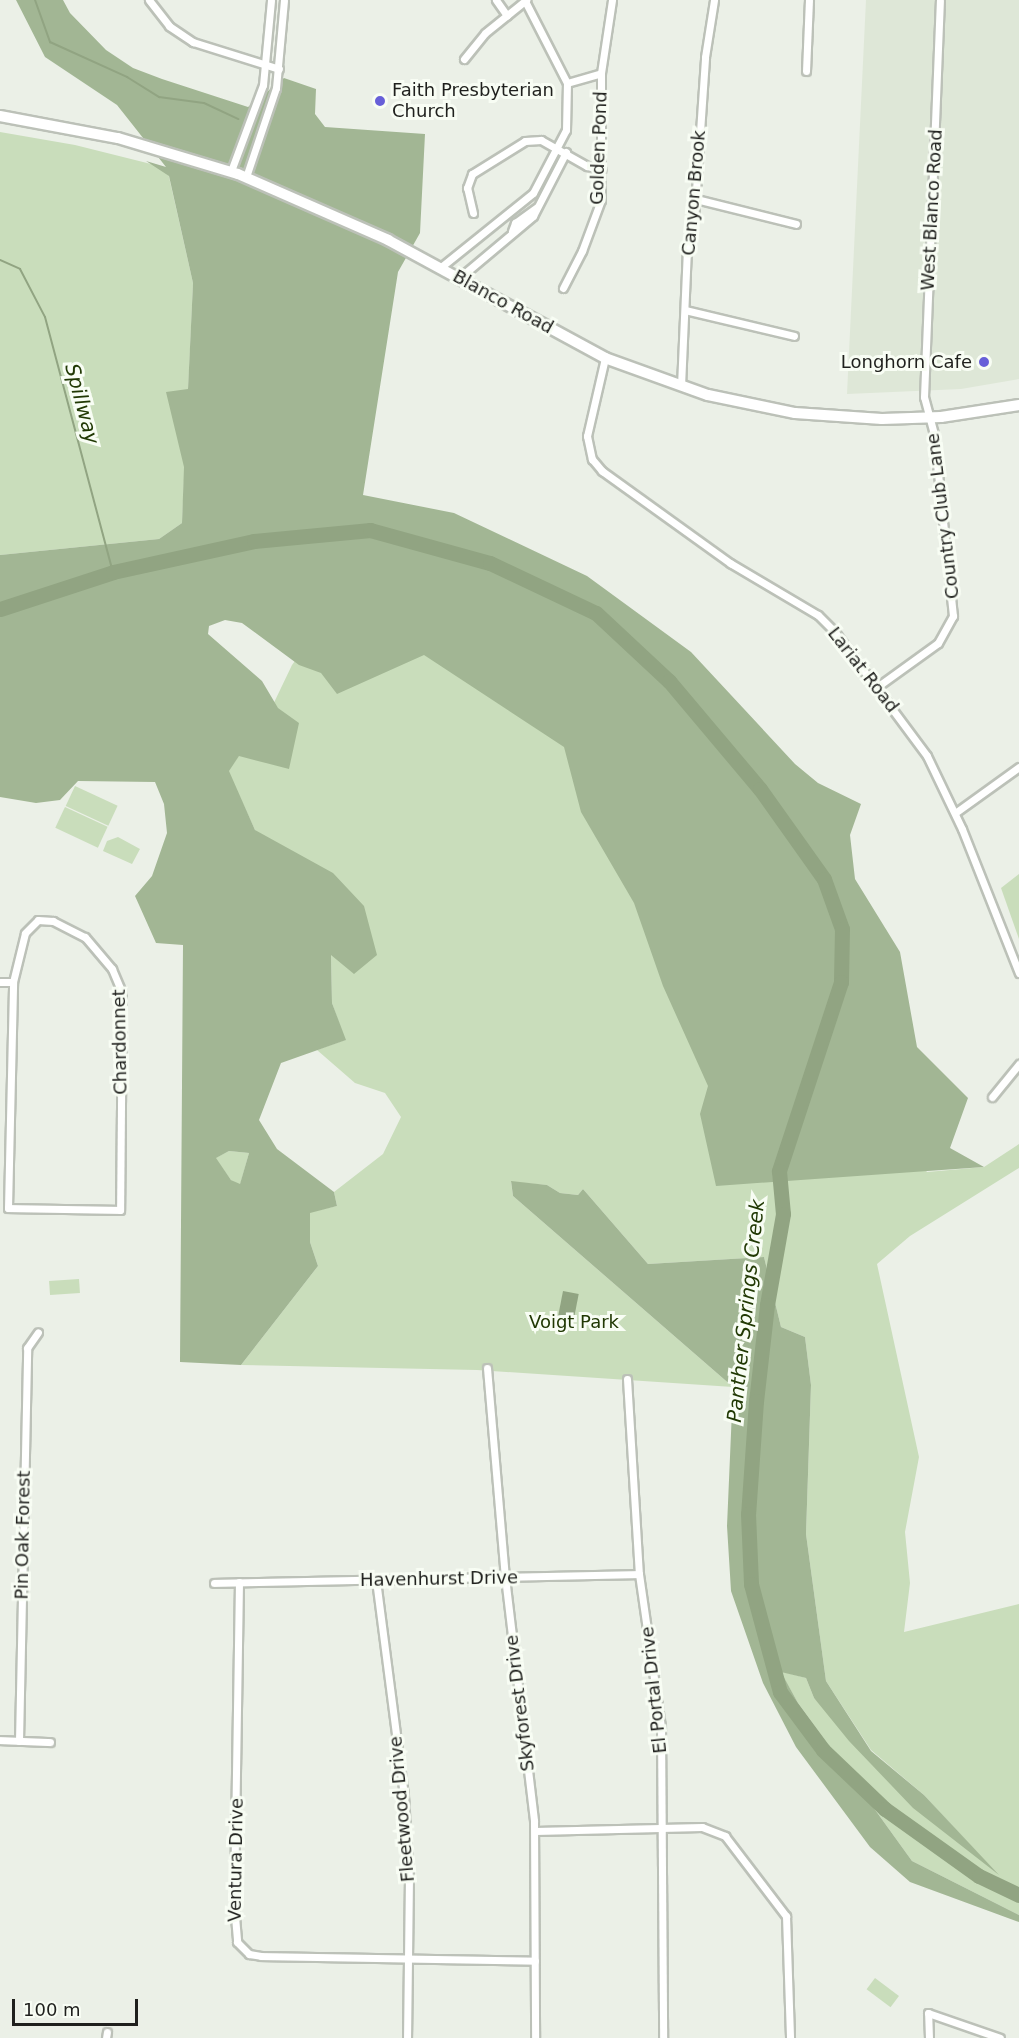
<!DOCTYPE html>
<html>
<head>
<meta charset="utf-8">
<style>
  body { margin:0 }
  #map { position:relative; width:1019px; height:2038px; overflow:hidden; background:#ebf0e7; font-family:"DejaVu Sans",sans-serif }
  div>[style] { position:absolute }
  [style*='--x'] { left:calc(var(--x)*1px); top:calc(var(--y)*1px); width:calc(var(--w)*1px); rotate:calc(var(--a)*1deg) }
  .built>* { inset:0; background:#dee7d7 }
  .green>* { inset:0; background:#c9ddbb; transform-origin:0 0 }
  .forest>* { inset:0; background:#a2b694 }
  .water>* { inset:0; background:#91a482; transform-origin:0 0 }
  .stream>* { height:2px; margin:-1px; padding:0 1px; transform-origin:1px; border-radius:1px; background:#91a482 }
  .river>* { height:15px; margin:-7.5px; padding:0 7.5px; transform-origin:7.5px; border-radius:7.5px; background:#91a482 }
  .roads { filter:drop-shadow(2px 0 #bcc1b8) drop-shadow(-2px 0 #bcc1b8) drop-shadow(0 2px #bcc1b8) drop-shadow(0 -2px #bcc1b8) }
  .minor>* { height:7px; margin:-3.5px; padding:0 3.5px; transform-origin:3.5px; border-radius:3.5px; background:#fff }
  .primary>* { height:10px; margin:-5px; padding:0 5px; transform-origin:5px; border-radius:5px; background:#fff }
  .dots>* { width:16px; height:16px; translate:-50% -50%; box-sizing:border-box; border:3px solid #f8fdf4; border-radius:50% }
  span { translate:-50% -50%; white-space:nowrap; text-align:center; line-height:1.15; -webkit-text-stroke:6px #f8fdf4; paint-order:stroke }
  .poi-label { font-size:18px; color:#1f201d }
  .left { translate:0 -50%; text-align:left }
  .right { translate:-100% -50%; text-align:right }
  .street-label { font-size:18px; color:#1f201d }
  .park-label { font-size:18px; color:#203803 }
  .water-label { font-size:20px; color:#213904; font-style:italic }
  .scale { position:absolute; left:12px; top:1999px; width:126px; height:27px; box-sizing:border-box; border:3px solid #1f201d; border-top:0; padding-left:8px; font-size:18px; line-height:21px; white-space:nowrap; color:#1f201d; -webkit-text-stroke:4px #f8fdf4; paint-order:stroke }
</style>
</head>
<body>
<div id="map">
  <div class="built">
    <i style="clip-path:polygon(866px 0,1019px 0,1019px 379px,961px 389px,847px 394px)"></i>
  </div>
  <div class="green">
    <i style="clip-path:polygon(0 132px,75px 145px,167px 168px,193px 283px,182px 523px,159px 539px,0 555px)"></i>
    <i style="clip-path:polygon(339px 601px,517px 666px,927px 1172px,984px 1167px,1019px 1144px,1019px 1168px,910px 1236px,877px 1264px,919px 1457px,905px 1532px,910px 1583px,904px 1632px,1019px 1604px,1019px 1915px,912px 1861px,798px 1703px,780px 1671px,806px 1678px,814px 1698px,995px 1872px,924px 1795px,871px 1750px,826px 1681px,806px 1534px,811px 1385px,805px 1337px,781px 1327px,764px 1257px,648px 1264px,583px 1189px,578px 1195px,560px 1193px,547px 1185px,511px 1182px,513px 1196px,733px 1387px,477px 1370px,241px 1365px,318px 1266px,310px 1242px,310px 1212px,337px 1206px,334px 1192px,383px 1154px,401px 1117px,385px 1093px,355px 1083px,317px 1050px,345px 1040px,332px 1003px,331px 955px,255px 830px,228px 771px,269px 713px,292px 665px)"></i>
    <i style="left:75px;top:786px;width:47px;height:22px;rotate:25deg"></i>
    <i style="left:65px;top:807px;width:47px;height:23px;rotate:25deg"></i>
    <i style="clip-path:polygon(118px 837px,140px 849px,132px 864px,103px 851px,107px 841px)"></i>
    <i style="clip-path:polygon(1019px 874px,1019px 939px,1001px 888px)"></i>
    <i style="clip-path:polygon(229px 1151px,249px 1153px,240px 1185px,231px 1180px,215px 1158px)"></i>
    <i style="left:79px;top:1279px;width:14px;height:30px;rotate:86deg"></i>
    <i style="left:875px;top:1978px;width:30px;height:14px;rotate:37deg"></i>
  </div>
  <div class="forest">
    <i style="clip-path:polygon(evenodd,16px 0,63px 0,70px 13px,106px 50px,133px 68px,162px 79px,248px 107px,284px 78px,316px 89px,315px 114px,325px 127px,425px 134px,420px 233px,398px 272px,363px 495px,454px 513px,587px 576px,691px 652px,795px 764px,818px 783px,861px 804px,850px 835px,855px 879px,900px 952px,917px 1047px,968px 1098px,950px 1148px,984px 1167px,716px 1186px,700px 1114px,708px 1086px,663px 986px,634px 903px,581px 812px,564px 747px,424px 655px,337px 694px,321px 673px,299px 665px,242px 623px,225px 620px,209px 626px,208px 634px,262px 681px,278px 708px,299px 723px,289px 769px,239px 756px,229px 771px,255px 830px,333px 873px,364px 906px,377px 955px,354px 974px,331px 955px,332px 1003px,346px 1040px,281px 1063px,259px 1120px,277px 1149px,334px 1192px,337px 1206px,310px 1213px,310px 1242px,318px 1266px,241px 1365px,180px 1362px,183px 945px,156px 943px,135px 896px,152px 876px,167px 833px,164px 804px,155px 782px,78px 781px,60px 800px,36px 803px,0 797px,0 555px,159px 539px,182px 523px,184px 467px,166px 392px,188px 389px,193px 283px,169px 176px,146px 161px,166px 167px,117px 105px,45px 57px,16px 0,229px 1151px,249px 1153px,240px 1184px,231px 1180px,216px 1158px,229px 1151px)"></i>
    <i style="clip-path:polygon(511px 1181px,547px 1185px,560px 1193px,578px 1195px,583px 1189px,648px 1264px,764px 1257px,781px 1327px,805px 1337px,811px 1385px,806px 1534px,826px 1681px,871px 1751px,924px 1795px,999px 1875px,913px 1808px,849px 1741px,814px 1698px,806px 1678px,781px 1672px,798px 1703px,912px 1861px,1019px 1915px,1019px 1922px,910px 1882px,870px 1847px,796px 1747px,763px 1683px,731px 1591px,727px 1526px,733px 1387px,513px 1196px)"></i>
  </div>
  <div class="water">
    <i style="left:563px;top:1291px;width:16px;height:31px;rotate:11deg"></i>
  </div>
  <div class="stream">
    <i style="--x:35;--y:0;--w:45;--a:70.3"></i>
    <i style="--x:50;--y:42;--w:85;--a:24.4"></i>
    <i style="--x:127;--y:77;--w:38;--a:32"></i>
    <i style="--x:159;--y:97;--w:45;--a:7.6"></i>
    <i style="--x:204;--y:103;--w:38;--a:25"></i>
    <i style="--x:0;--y:260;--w:22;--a:24"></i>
    <i style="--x:20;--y:269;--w:54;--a:62.5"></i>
    <i style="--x:45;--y:317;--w:264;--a:75.1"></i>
  </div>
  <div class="river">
    <i style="--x:0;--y:609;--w:119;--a:-18.1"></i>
    <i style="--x:113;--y:572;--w:144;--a:-12.4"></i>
    <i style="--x:254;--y:541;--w:117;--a:-5.4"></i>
    <i style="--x:370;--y:530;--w:124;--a:15.4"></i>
    <i style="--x:490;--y:563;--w:117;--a:25.3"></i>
    <i style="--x:596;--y:613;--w:100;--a:43"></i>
    <i style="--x:669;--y:681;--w:141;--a:49.9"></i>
    <i style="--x:760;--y:789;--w:110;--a:54.6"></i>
    <i style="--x:824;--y:879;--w:53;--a:70.2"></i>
    <i style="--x:842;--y:929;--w:53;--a:91.1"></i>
    <i style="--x:841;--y:982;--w:199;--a:108.2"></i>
    <i style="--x:779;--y:1171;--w:43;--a:84.7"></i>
    <i style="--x:783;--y:1214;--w:92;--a:100"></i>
    <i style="--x:767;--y:1305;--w:97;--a:96.5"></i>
    <i style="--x:756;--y:1401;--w:113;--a:94"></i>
    <i style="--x:748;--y:1514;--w:70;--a:87.5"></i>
    <i style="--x:751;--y:1584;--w:112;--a:75"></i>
    <i style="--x:780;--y:1692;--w:72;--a:53.4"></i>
    <i style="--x:823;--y:1750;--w:86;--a:43.6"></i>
    <i style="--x:885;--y:1809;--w:115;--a:35.5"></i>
    <i style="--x:979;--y:1876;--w:44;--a:25.4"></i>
  </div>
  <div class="roads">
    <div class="minor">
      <i style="--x:149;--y:0;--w:33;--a:52"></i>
      <i style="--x:169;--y:26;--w:29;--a:34"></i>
      <i style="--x:193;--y:42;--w:90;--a:17.4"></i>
      <i style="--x:496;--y:0;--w:19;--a:55"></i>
      <i style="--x:464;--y:59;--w:33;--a:-51"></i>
      <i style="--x:485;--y:33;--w:53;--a:-38.8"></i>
      <i style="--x:806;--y:71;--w:71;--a:-87.6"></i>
      <i style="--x:567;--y:83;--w:35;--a:-16"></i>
      <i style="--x:231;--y:171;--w:92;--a:-69.6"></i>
      <i style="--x:263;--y:85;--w:85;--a:-84.6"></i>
      <i style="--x:246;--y:177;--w:94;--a:-71.4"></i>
      <i style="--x:276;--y:88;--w:88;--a:-84.8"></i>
      <i style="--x:696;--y:199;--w:103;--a:14"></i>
      <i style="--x:473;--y:213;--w:26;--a:-103"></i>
      <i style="--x:467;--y:188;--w:15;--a:-70"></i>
      <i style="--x:472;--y:174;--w:62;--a:-31.9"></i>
      <i style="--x:525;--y:141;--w:16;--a:-4"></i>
      <i style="--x:541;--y:140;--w:53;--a:29.5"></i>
      <i style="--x:587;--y:166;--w:15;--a:16"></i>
      <i style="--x:512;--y:231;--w:9;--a:-69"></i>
      <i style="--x:515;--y:223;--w:26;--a:-36"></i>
      <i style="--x:441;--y:267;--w:118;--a:-38.8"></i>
      <i style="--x:533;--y:193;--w:71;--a:-62.4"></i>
      <i style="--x:566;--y:130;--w:47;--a:-88.8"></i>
      <i style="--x:567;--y:83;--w:92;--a:-117.1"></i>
      <i style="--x:458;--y:279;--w:98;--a:-40"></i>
      <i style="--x:533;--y:216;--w:72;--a:-62.7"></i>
      <i style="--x:563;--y:288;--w:42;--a:-62.8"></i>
      <i style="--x:582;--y:251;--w:54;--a:-69.6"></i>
      <i style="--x:601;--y:200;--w:127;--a:-90"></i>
      <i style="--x:601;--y:73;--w:74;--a:-81.4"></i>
      <i style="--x:685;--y:310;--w:112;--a:13.4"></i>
      <i style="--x:605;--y:358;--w:80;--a:103"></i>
      <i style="--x:587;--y:436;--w:24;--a:78"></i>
      <i style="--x:592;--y:459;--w:16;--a:50"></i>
      <i style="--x:602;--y:471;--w:158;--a:35.7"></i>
      <i style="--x:730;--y:563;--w:102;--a:30.6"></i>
      <i style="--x:818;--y:615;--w:24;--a:45"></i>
      <i style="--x:835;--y:632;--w:154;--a:53.4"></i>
      <i style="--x:927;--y:756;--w:81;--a:64.4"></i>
      <i style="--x:962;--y:829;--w:155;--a:68.4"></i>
      <i style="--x:681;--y:386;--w:135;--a:-87.5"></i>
      <i style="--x:687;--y:251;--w:32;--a:-77"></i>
      <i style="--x:694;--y:220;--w:163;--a:-86.1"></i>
      <i style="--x:705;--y:57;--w:58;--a:-81"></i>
      <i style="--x:877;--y:687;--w:75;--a:-35.8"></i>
      <i style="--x:938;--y:643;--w:31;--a:-61"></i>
      <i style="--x:953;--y:616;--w:183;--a:-96"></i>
      <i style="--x:934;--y:434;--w:38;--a:-105"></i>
      <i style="--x:924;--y:397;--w:397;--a:-87.7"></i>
      <i style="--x:955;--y:813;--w:79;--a:-35.7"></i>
      <i style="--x:38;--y:920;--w:15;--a:4"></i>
      <i style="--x:53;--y:921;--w:36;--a:27"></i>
      <i style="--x:85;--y:937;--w:42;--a:49.8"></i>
      <i style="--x:112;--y:969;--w:25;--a:67"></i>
      <i style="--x:122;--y:992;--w:218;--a:90.5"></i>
      <i style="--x:120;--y:1210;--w:112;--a:-179"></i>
      <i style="--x:8;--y:1208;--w:226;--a:-88.7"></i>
      <i style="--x:13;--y:982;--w:50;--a:-76.2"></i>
      <i style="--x:25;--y:933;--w:18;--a:-45"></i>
      <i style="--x:0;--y:982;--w:13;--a:0"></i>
      <i style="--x:992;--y:1097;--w:43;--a:-50.7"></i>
      <i style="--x:487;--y:1368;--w:210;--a:85.1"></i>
      <i style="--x:505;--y:1577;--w:246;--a:83.2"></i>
      <i style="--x:534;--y:1821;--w:217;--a:89.7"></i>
      <i style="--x:627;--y:1379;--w:195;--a:86.5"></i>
      <i style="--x:639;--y:1574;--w:155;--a:81.8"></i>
      <i style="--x:661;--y:1727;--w:311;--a:89.6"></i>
      <i style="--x:376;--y:1580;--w:218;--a:82.6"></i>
      <i style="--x:404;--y:1796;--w:81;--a:86.5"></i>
      <i style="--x:409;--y:1877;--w:161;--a:90.7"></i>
      <i style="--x:239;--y:1582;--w:323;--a:90.9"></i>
      <i style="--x:234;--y:1905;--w:37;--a:85"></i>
      <i style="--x:237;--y:1942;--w:17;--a:45"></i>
      <i style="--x:249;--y:1954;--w:12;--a:9"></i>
      <i style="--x:261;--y:1956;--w:274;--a:1"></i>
      <i style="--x:214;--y:1583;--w:425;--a:-1.2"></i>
      <i style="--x:0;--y:1740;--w:50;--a:2.3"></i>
      <i style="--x:19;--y:1741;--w:393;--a:-88.8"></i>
      <i style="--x:27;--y:1348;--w:19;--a:-55"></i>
      <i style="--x:535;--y:1831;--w:167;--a:-1.4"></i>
      <i style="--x:702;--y:1827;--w:25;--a:21"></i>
      <i style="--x:725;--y:1836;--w:101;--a:52.7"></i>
      <i style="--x:786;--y:1916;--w:122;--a:88.1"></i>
      <i style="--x:106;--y:2038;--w:6;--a:-81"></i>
      <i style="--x:929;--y:2038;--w:25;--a:-92"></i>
      <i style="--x:928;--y:2013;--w:76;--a:19.1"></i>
    </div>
    <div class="primary">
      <i style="--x:0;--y:116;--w:120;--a:10.6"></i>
      <i style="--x:118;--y:138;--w:125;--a:16.7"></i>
      <i style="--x:238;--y:174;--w:164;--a:23.7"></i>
      <i style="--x:388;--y:240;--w:247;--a:28.5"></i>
      <i style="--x:605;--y:358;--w:109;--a:19.8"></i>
      <i style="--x:708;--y:395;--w:89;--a:11.7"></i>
      <i style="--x:795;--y:413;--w:87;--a:3.9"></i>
      <i style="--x:882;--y:419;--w:59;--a:-1.9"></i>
      <i style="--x:941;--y:417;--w:79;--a:-8.7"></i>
    </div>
  </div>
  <div class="dots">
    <i style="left:380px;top:101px;background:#675fd8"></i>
    <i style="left:984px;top:362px;background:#675fd8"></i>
  </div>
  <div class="poi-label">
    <span class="left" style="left:392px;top:101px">Faith Presbyterian<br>Church</span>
    <span class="right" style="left:972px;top:362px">Longhorn Cafe</span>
  </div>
  <div class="street-label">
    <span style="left:599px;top:148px;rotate:-88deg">Golden Pond</span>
    <span style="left:694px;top:193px;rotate:-85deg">Canyon Brook</span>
    <span style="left:932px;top:210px;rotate:-87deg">West Blanco Road</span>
    <span style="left:503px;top:302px;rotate:29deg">Blanco Road</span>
    <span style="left:943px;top:516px;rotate:-97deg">Country Club Lane</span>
    <span style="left:863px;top:670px;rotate:52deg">Lariat Road</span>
    <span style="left:120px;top:1042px;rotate:-91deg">Chardonnet</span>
    <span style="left:23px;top:1535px;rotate:-89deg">Pin Oak Forest</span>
    <span style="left:439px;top:1579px;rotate:-1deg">Havenhurst Drive</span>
    <span style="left:654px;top:1690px;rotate:-96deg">El Portal Drive</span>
    <span style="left:520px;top:1703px;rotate:-97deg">Skyforest Drive</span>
    <span style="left:402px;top:1809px;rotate:-95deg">Fleetwood Drive</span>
    <span style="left:236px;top:1860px;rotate:-89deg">Ventura Drive</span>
  </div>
  <div class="park-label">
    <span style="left:574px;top:1322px">Voigt Park</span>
  </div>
  <div class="water-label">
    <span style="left:82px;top:404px;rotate:75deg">Spillway</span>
    <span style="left:746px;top:1311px;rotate:-84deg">Panther Springs Creek</span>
  </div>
  <div class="scale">100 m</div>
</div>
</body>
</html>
